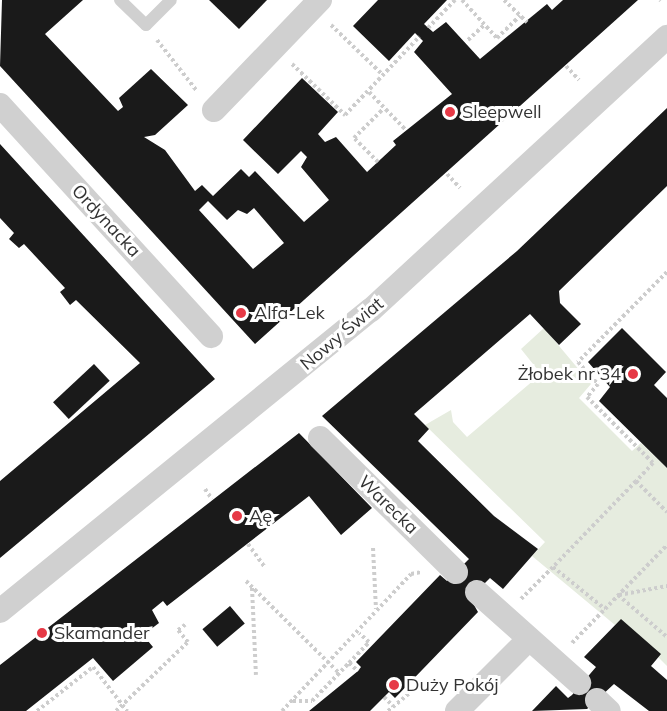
<!DOCTYPE html>
<html>
<head>
<meta charset="utf-8">
<style>
  body { margin:0 }
  #map { position:relative; width:667px; height:711px; overflow:hidden; background:#fff; font-family:Mulish,sans-serif }
  div>[style] { position:absolute }
  [style*='--x'] { left:calc(var(--x)*1px); top:calc(var(--y)*1px); width:calc(var(--w)*1px); rotate:calc(var(--a)*1deg) }
  .green>* { inset:0; background:#e6ecdf }
  .building>* { inset:0; background:#1a1a1a; transform-origin:0 0 }
  .path>* { height:4px; margin-top:-2px; transform-origin:0; background:repeating-linear-gradient(90deg,#cdcdcd 0 3px,transparent 0 6px) }
  .lane>* { height:12px; margin:-6px; padding:0 6px; transform-origin:6px; border-radius:6px; background:#d0d0d0 }
  .street>* { height:24px; margin:-12px; padding:0 12px; transform-origin:12px; border-radius:12px; background:#d0d0d0 }
  .dots>* { width:16px; height:16px; translate:-50% -50%; box-sizing:border-box; border:3px solid #fff; border-radius:50% }
  span { translate:-50% -50%; white-space:nowrap; text-align:center; line-height:1.15; -webkit-text-stroke:6px #fff; paint-order:stroke }
  .poi-label { font-size:18px; color:#333 }
  .left { translate:0 -50%; text-align:left }
  .right { translate:-100% -50%; text-align:right }
  .street-label { font-size:18px; color:#333 }
</style>
</head>
<body>
<div id="map">
  <div class="green">
    <i style="clip-path:polygon(544px 328px,591px 384px,579px 398px,632px 451px,641px 443px,667px 468px,667px 666px,621px 620px,615px 625px,532px 556px,545px 542px,425px 425px,451px 410px,453px 422px,467px 437px,541px 374px,521px 349px)"></i>
  </div>
  <div class="building">
    <i style="clip-path:polygon(evenodd,2px 0,83px 0,45px 34px,118px 111px,123px 107px,119px 98px,151px 69px,188px 105px,155px 135px,144px 137px,165px 150px,195px 191px,202px 185px,213px 196px,241px 169px,249px 177px,255px 171px,304px 222px,329px 200px,301px 167px,307px 157px,301px 151px,278px 174px,243px 140px,302px 78px,338px 112px,318px 134px,325px 142px,336px 137px,367px 172px,396px 145px,393px 141px,452px 94px,414px 52px,423px 41px,415px 33px,389px 61px,353px 26px,378px 0,447px 0,424px 24px,433px 32px,446px 22px,480px 59px,547px 4px,552px 10px,563px 0,638px 0,255px 344px,0 66px,2px 0,208px 201px,227px 220px,238px 210px,247px 214px,254px 208px,284px 243px,253px 269px,199px 210px,208px 201px)"></i>
    <i style="clip-path:polygon(209px 0,267px 0,239px 29px)"></i>
    <i style="clip-path:polygon(667px 108px,667px 186px,559px 291px,560px 303px,581px 324px,559px 345px,530px 314px,414px 414px,429px 429px,418px 441px,494px 516px,538px 549px,503px 589px,490px 578px,470px 598px,478px 612px,395px 698px,389px 692px,370px 711px,309px 711px,358px 671px,361px 667px,356px 662px,440px 575px,447px 581px,469px 559px,322px 416px,517px 251px)"></i>
    <i style="clip-path:polygon(0 144px,215px 379px,0 558px,0 481px,140px 363px,76px 300px,70px 305px,60px 292px,65px 288px,24px 244px,19px 248px,9px 239px,14px 233px,0 218px)"></i>
    <i style="clip-path:polygon(622px 328px,666px 372px,654px 385px,667px 398px,667px 468px,599px 401px,610px 387px,588px 362px)"></i>
    <i style="left:94px;top:364px;width:23px;height:56px;rotate:47deg"></i>
    <i style="clip-path:polygon(299px 433px,372px 508px,341px 535px,309px 496px,167px 606px,163px 601px,152px 610px,159px 623px,143px 635px,153px 647px,113px 681px,93px 658px,26px 711px,0 711px,0 665px)"></i>
    <i style="left:230px;top:606px;width:23px;height:36px;rotate:50deg"></i>
    <i style="clip-path:polygon(621px 619px,661px 654px,651px 666px,667px 680px,667px 711px,649px 711px,614px 684px,587px 709px,532px 711px,556px 686px,568px 698px,572px 695px,596px 667px,584px 657px)"></i>
  </div>
  <div class="path">
    <i style="--x:462;--y:0;--w:52;--a:47.4"></i>
    <i style="--x:497;--y:38;--w:32;--a:-44"></i>
    <i style="--x:504;--y:0;--w:32;--a:44"></i>
    <i style="--x:660;--y:0;--w:1;--a:45"></i>
    <i style="--x:331;--y:25;--w:71;--a:43.9"></i>
    <i style="--x:428;--y:28;--w:39;--a:-46"></i>
    <i style="--x:157;--y:40;--w:65;--a:51.9"></i>
    <i style="--x:468;--y:40;--w:22;--a:-43"></i>
    <i style="--x:292;--y:64;--w:74;--a:43.9"></i>
    <i style="--x:345;--y:115;--w:108;--a:-46.5"></i>
    <i style="--x:566;--y:66;--w:19;--a:47"></i>
    <i style="--x:369;--y:92;--w:52;--a:45.8"></i>
    <i style="--x:378;--y:162;--w:34;--a:-135"></i>
    <i style="--x:354;--y:138;--w:42;--a:-45"></i>
    <i style="--x:447;--y:174;--w:19;--a:47"></i>
    <i style="--x:667;--y:272;--w:127;--a:134.7"></i>
    <i style="--x:578;--y:362;--w:30;--a:48"></i>
    <i style="--x:598;--y:384;--w:17;--a:130"></i>
    <i style="--x:587;--y:397;--w:93;--a:45"></i>
    <i style="--x:653;--y:463;--w:25;--a:133"></i>
    <i style="--x:636;--y:481;--w:44;--a:45"></i>
    <i style="--x:636;--y:481;--w:120;--a:134"></i>
    <i style="--x:553;--y:567;--w:67;--a:38.9"></i>
    <i style="--x:605;--y:609;--w:89;--a:-45.9"></i>
    <i style="--x:205;--y:489;--w:12;--a:55"></i>
    <i style="--x:248;--y:544;--w:29;--a:54"></i>
    <i style="--x:373;--y:548;--w:61;--a:87.2"></i>
    <i style="--x:246;--y:581;--w:131;--a:44.7"></i>
    <i style="--x:252;--y:588;--w:87;--a:87.4"></i>
    <i style="--x:618;--y:595;--w:65;--a:40.6"></i>
    <i style="--x:619;--y:595;--w:49;--a:-10.6"></i>
    <i style="--x:521;--y:599;--w:45;--a:-45"></i>
    <i style="--x:572;--y:643;--w:47;--a:-45.9"></i>
    <i style="--x:349;--y:663;--w:12;--a:42"></i>
    <i style="--x:384;--y:697;--w:13;--a:45"></i>
    <i style="--x:293;--y:701;--w:19;--a:0"></i>
    <i style="--x:312;--y:701;--w:53;--a:-45.8"></i>
    <i style="--x:349;--y:663;--w:29;--a:-46"></i>
    <i style="--x:369;--y:642;--w:13;--a:-138"></i>
    <i style="--x:37;--y:711;--w:71;--a:-38.2"></i>
    <i style="--x:93;--y:667;--w:56;--a:52.3"></i>
    <i style="--x:116;--y:711;--w:100;--a:-43.8"></i>
    <i style="--x:188;--y:642;--w:16;--a:-130"></i>
    <i style="--x:178;--y:630;--w:9;--a:-36"></i>
    <i style="--x:282;--y:711;--w:188;--a:-46.7"></i>
    <i style="--x:411;--y:574;--w:10;--a:-11"></i>
    <i style="--x:388;--y:711;--w:47;--a:-39.8"></i>
  </div>
  <div class="lane">
    <i style="--x:120;--y:0;--w:36;--a:44"></i>
    <i style="--x:146;--y:25;--w:35;--a:-45"></i>
  </div>
  <div class="street">
    <i style="--x:0;--y:105;--w:313;--a:47.6"></i>
    <i style="--x:214;--y:110;--w:153;--a:-46.1"></i>
    <i style="--x:320;--y:438;--w:191;--a:44.6"></i>
    <i style="--x:477;--y:592;--w:137;--a:41.7"></i>
    <i style="--x:0;--y:611;--w:478;--a:-39.1"></i>
    <i style="--x:371;--y:310;--w:403;--a:-42.7"></i>
    <i style="--x:597;--y:700;--w:16;--a:43"></i>
    <i style="--x:457;--y:711;--w:102;--a:-45"></i>
  </div>
  <div class="dots">
    <i style="left:450px;top:112px;background:#e63946"></i>
    <i style="left:241px;top:313px;background:#e63946"></i>
    <i style="left:633px;top:374px;background:#e63946"></i>
    <i style="left:237px;top:516px;background:#e63946"></i>
    <i style="left:42px;top:633px;background:#e63946"></i>
    <i style="left:394px;top:685px;background:#e63946"></i>
  </div>
  <div class="poi-label">
    <span class="left" style="left:462px;top:112px">Sleepwell</span>
    <span class="left" style="left:254px;top:313px">Alfa-Lek</span>
    <span class="right" style="left:621px;top:374px">Żłobek nr 34</span>
    <span class="left" style="left:249px;top:516px">Ąę</span>
    <span class="left" style="left:54px;top:633px">Skamander</span>
    <span class="left" style="left:406px;top:685px">Duży Pokój</span>
  </div>
  <div class="street-label">
    <span style="left:106px;top:221px;rotate:47deg">Ordynacka</span>
    <span style="left:342px;top:334px;rotate:-40deg">Nowy Świat</span>
    <span style="left:388px;top:505px;rotate:44deg">Warecka</span>
  </div>
</div>
</body>
</html>
